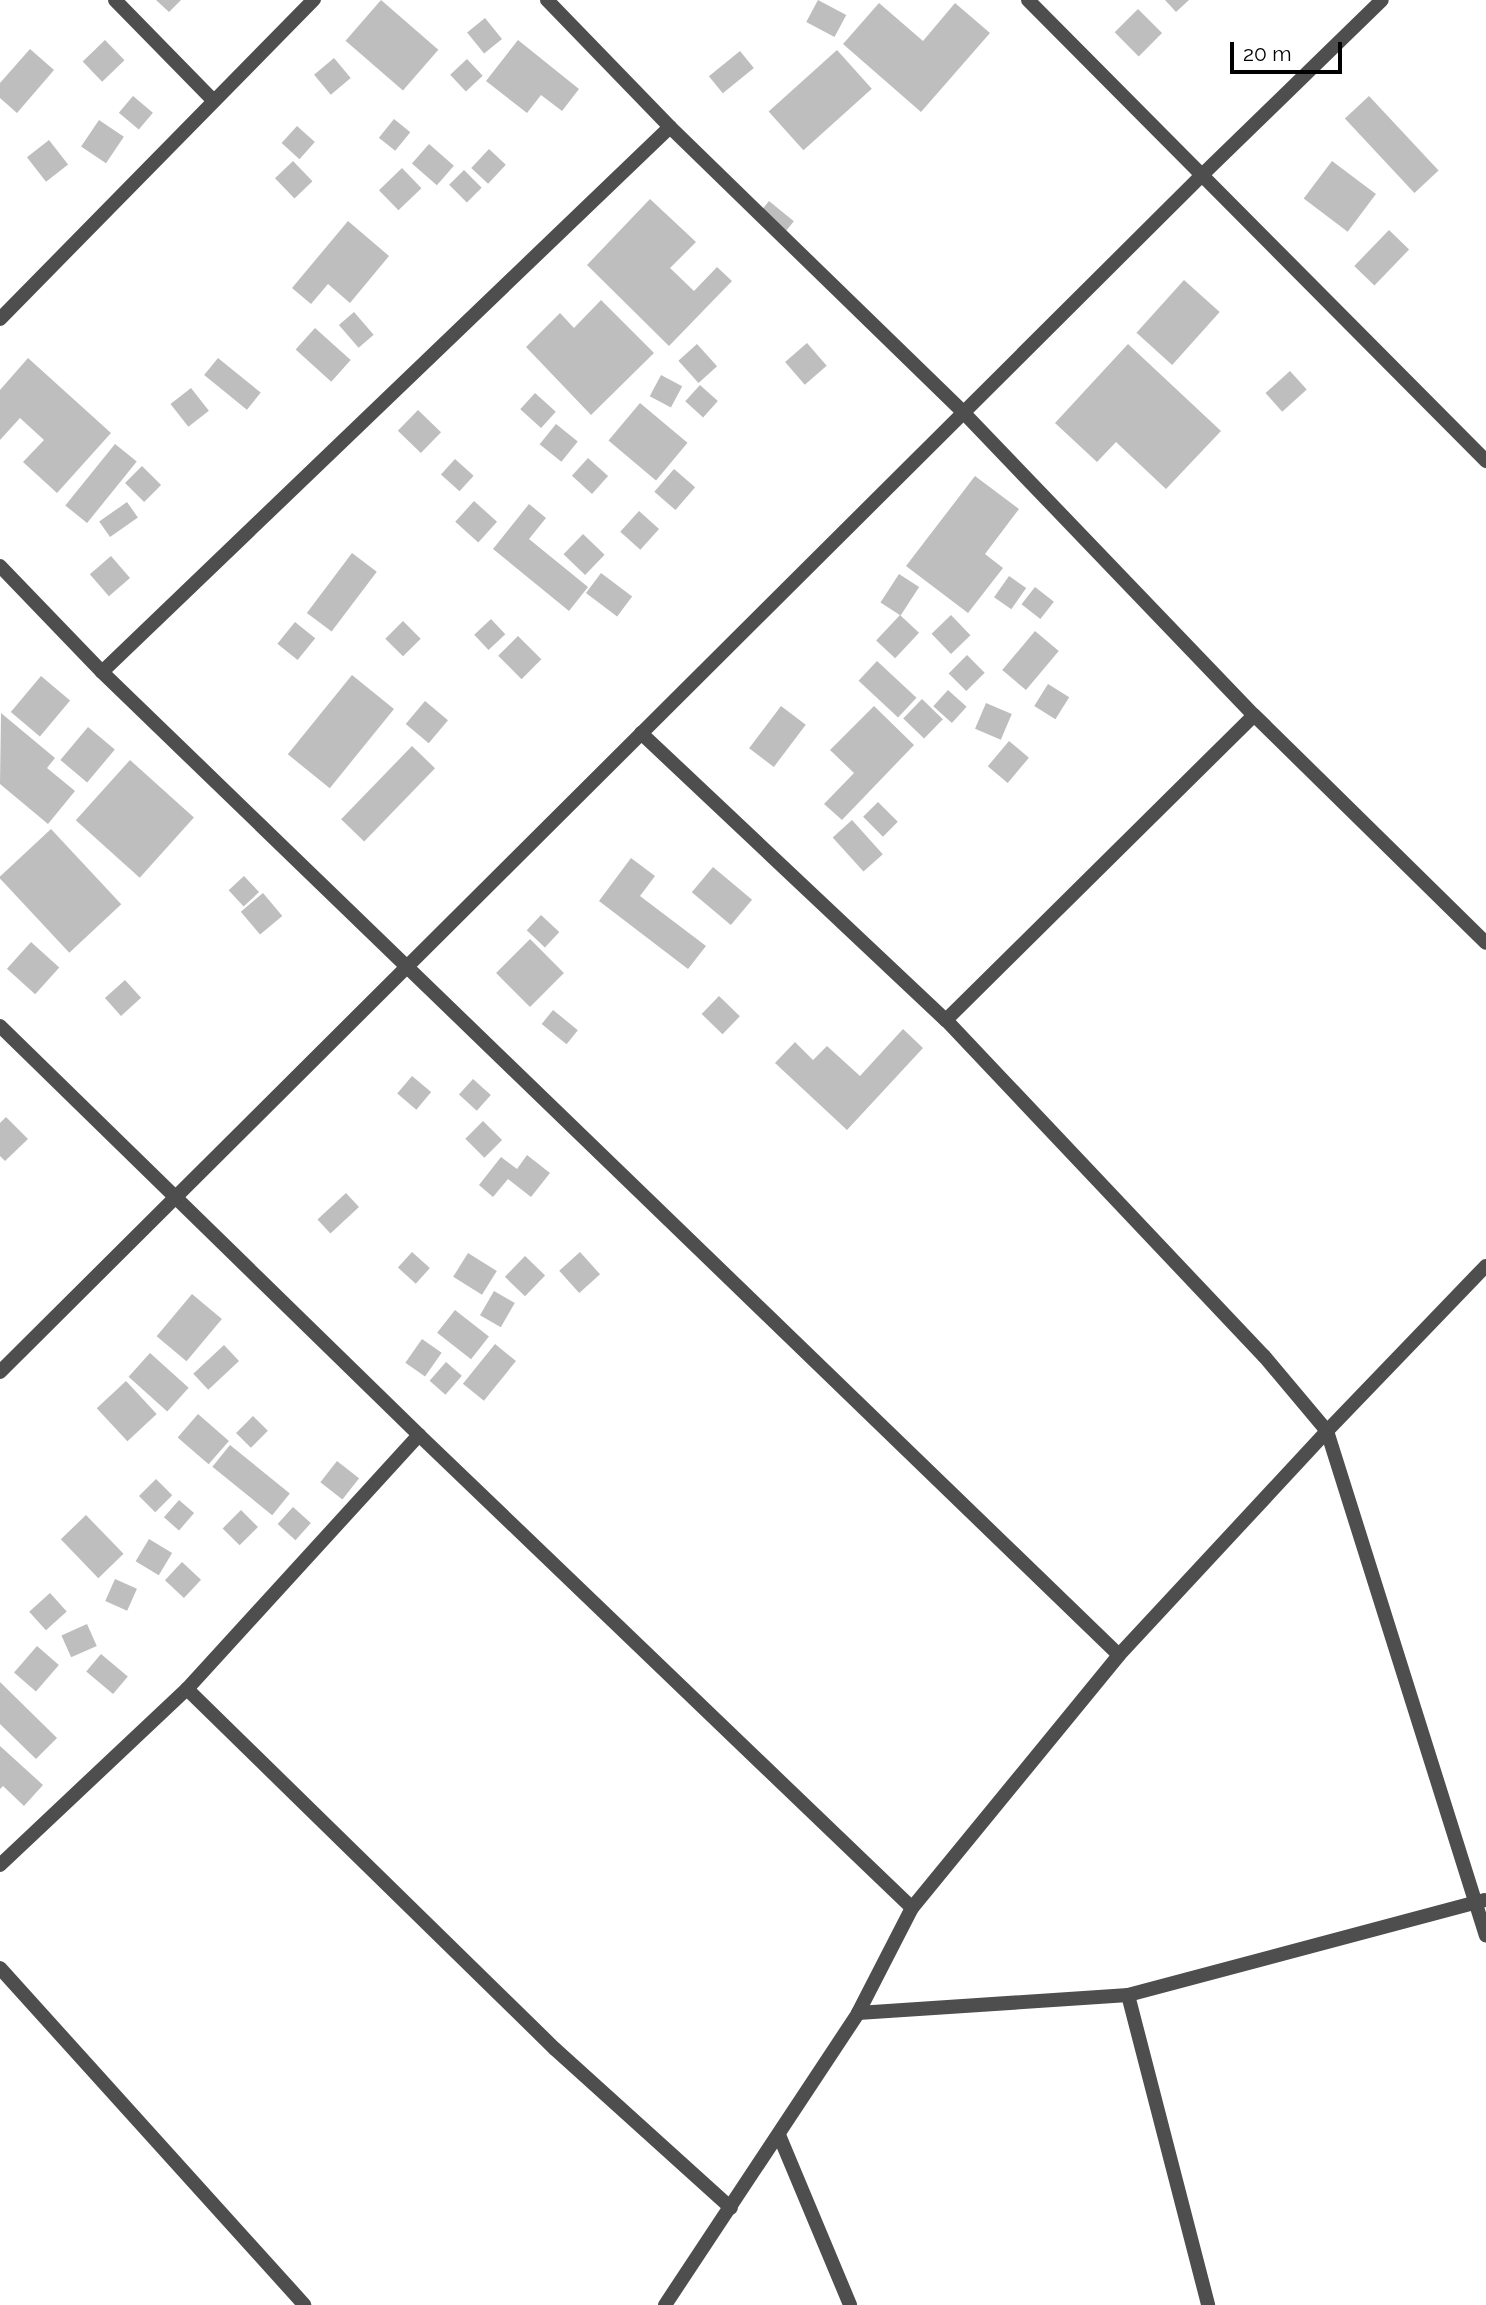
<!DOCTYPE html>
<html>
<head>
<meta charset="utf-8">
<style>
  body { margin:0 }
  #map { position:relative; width:1486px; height:2305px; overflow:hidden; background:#fff; font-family:Raleway,sans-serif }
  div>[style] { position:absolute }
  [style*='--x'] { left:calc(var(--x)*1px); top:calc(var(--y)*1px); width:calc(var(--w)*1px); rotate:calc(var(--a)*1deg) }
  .building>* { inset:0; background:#bebebe; transform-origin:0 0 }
  .minor>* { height:14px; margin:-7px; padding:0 7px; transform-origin:7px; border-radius:7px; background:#4e4e4e }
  span { translate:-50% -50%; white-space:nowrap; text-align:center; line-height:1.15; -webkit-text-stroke:5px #fff; paint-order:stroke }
  .scale { position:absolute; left:1230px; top:42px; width:112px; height:32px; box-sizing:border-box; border:4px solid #000; border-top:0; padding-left:9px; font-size:21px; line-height:24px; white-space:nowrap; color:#000; -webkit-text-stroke:5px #fff; paint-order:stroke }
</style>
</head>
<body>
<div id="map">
  <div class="building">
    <i style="clip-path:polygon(156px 0,181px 0,169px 12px)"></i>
    <i style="left:381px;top:0;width:76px;height:54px;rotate:41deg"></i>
    <i style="left:818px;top:0;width:32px;height:25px;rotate:28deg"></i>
    <i style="clip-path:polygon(1165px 0,1189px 0,1176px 12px)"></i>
    <i style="clip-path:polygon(879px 3px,923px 41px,955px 3px,990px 33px,921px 112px,843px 44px)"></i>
    <i style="left:1138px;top:9px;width:34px;height:33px;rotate:45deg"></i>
    <i style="left:485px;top:18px;width:27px;height:23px;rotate:51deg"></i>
    <i style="left:105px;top:40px;width:28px;height:31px;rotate:46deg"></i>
    <i style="clip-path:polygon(518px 40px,579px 89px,562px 111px,541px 95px,527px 113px,486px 81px)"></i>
    <i style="clip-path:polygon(30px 49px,54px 70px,17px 113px,0 98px,0 83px)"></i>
    <i style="left:837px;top:50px;width:52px;height:92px;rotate:48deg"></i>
    <i style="left:740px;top:51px;width:22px;height:40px;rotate:51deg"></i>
    <i style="left:334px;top:58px;width:26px;height:26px;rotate:50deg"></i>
    <i style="left:467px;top:59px;width:23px;height:23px;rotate:47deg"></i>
    <i style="left:133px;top:96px;width:26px;height:22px;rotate:40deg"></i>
    <i style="left:1369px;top:96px;width:102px;height:33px;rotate:47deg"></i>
    <i style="left:394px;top:119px;width:21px;height:24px;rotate:39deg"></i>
    <i style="left:99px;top:120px;width:30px;height:32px;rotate:34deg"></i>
    <i style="left:297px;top:126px;width:24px;height:23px;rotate:42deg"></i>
    <i style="left:49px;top:140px;width:31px;height:28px;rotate:52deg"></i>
    <i style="left:429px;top:144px;width:33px;height:26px;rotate:41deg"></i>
    <i style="left:489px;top:149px;width:23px;height:26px;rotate:43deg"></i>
    <i style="left:293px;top:161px;width:28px;height:25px;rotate:46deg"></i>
    <i style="left:1332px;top:161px;width:55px;height:47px;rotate:37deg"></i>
    <i style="left:402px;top:168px;width:28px;height:32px;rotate:46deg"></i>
    <i style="left:464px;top:170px;width:25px;height:21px;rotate:45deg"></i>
    <i style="clip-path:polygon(650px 199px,696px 242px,670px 268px,694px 291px,717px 267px,732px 281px,669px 346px,587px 265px)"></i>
    <i style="left:769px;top:201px;width:32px;height:18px;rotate:39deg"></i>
    <i style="clip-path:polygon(348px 221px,389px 256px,350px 303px,328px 284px,311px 304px,292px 288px)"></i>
    <i style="left:1389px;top:230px;width:28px;height:50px;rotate:44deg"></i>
    <i style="left:1184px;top:280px;width:48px;height:71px;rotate:42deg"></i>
    <i style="clip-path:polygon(601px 300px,654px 353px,591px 415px,526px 347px,560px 313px,574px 328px)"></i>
    <i style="left:354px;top:312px;width:30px;height:20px;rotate:49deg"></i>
    <i style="left:315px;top:328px;width:48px;height:29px;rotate:42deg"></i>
    <i style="left:807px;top:343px;width:30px;height:29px;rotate:49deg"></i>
    <i style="left:697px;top:344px;width:30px;height:25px;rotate:48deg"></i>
    <i style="clip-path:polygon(1128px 344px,1221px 431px,1166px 489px,1116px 442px,1097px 462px,1055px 423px)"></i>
    <i style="clip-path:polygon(28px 358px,111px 433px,57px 493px,23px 462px,44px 440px,20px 418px,0 440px,0 390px)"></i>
    <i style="left:218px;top:358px;width:55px;height:22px;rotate:39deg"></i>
    <i style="left:1290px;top:371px;width:25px;height:33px;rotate:48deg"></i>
    <i style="left:661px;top:375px;width:24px;height:24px;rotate:28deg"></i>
    <i style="left:700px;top:385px;width:24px;height:22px;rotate:42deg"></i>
    <i style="left:191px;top:388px;width:29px;height:26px;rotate:52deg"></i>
    <i style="left:535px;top:393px;width:28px;height:22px;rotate:42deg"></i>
    <i style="left:640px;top:403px;width:62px;height:49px;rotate:40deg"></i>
    <i style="left:418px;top:410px;width:32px;height:29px;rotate:44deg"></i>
    <i style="left:556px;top:424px;width:28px;height:26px;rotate:39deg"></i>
    <i style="left:115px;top:444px;width:28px;height:79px;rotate:39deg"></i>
    <i style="left:588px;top:458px;width:27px;height:24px;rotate:42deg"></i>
    <i style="left:455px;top:459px;width:25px;height:21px;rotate:42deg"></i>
    <i style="left:142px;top:466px;width:27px;height:24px;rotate:45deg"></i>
    <i style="left:674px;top:469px;width:28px;height:30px;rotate:41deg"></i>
    <i style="clip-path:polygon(975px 476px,1019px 509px,985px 554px,1003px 568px,968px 613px,906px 566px)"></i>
    <i style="left:474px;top:501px;width:31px;height:28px;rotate:42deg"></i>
    <i style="left:127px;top:502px;width:19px;height:34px;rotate:55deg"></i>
    <i style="clip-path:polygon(529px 504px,546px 518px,529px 539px,588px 587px,569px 611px,493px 549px)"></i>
    <i style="left:639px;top:511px;width:27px;height:28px;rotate:42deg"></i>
    <i style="left:583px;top:534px;width:30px;height:28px;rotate:44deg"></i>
    <i style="left:352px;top:553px;width:31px;height:75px;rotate:37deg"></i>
    <i style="left:111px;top:556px;width:29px;height:28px;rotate:49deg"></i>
    <i style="left:601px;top:573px;width:39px;height:25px;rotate:37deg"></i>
    <i style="left:899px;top:574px;width:24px;height:34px;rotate:33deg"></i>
    <i style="left:1009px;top:576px;width:21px;height:26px;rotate:35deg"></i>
    <i style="left:1035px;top:587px;width:24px;height:22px;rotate:38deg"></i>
    <i style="left:900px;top:615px;width:26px;height:35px;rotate:43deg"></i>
    <i style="left:951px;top:615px;width:28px;height:27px;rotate:46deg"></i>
    <i style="left:491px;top:619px;width:21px;height:23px;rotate:47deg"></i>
    <i style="left:403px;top:621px;width:25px;height:25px;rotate:45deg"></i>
    <i style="left:295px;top:622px;width:26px;height:28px;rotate:39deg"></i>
    <i style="left:1035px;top:631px;width:31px;height:51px;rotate:40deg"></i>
    <i style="left:518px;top:636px;width:33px;height:28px;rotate:45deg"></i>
    <i style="left:967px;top:655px;width:25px;height:26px;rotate:45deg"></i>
    <i style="left:877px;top:661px;width:54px;height:27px;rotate:43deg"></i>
    <i style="left:352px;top:675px;width:54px;height:102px;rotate:39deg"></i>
    <i style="left:41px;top:676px;width:38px;height:47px;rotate:40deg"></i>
    <i style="left:1048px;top:684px;width:25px;height:26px;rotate:32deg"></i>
    <i style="left:948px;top:690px;width:25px;height:22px;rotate:42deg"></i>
    <i style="left:922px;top:699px;width:29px;height:27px;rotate:44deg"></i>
    <i style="left:425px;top:701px;width:30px;height:30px;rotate:40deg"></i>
    <i style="left:986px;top:703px;width:28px;height:28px;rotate:23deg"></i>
    <i style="left:781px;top:706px;width:31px;height:53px;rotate:37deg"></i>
    <i style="clip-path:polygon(874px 706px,914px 745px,842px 820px,824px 804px,854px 773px,830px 750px)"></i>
    <i style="clip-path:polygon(1px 713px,55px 758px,47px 768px,75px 791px,48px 824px,0 784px)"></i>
    <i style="left:88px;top:727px;width:35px;height:43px;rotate:40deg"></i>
    <i style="left:1009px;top:741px;width:26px;height:33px;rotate:40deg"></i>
    <i style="left:412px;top:746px;width:32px;height:102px;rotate:44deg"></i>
    <i style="left:130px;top:760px;width:86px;height:81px;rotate:42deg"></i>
    <i style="left:878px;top:802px;width:28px;height:21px;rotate:45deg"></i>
    <i style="left:852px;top:820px;width:46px;height:26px;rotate:48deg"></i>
    <i style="left:51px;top:829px;width:103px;height:71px;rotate:47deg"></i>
    <i style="clip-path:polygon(631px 858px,655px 876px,640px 896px,706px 946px,688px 969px,599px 901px)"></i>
    <i style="left:713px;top:867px;width:51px;height:33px;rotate:40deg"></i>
    <i style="left:244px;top:876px;width:22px;height:21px;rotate:47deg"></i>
    <i style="left:263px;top:893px;width:30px;height:29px;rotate:50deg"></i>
    <i style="left:541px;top:915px;width:25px;height:21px;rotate:43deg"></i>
    <i style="left:530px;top:939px;width:48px;height:48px;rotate:45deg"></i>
    <i style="left:31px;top:942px;width:38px;height:36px;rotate:42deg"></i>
    <i style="left:125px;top:980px;width:24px;height:27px;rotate:48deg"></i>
    <i style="left:719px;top:996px;width:29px;height:25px;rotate:44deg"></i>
    <i style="left:553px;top:1010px;width:32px;height:18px;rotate:39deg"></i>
    <i style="clip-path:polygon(903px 1029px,923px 1048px,847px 1130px,775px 1063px,795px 1042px,813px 1060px,827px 1046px,860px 1076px)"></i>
    <i style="left:412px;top:1076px;width:25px;height:23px;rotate:40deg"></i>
    <i style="left:473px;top:1079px;width:24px;height:21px;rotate:42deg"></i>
    <i style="clip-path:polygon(6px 1117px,28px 1139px,5px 1161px,0 1156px,0 1123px)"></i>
    <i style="left:483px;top:1121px;width:27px;height:25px;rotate:45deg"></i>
    <i style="clip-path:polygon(527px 1155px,550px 1173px,531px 1197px,508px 1179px,493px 1197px,479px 1185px,501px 1157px,517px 1169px)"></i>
    <i style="left:346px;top:1193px;width:19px;height:39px;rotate:47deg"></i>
    <i style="left:412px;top:1252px;width:24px;height:21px;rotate:42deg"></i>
    <i style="left:580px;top:1252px;width:30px;height:28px;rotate:48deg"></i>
    <i style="left:468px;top:1253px;width:34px;height:28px;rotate:32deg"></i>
    <i style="left:525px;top:1256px;width:28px;height:29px;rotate:44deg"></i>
    <i style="left:494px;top:1291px;width:24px;height:28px;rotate:30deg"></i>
    <i style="left:192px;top:1294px;width:39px;height:55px;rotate:40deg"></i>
    <i style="left:455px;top:1310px;width:43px;height:29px;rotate:38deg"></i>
    <i style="left:422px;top:1339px;width:24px;height:29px;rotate:35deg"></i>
    <i style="left:495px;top:1344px;width:27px;height:51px;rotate:39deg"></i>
    <i style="left:224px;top:1345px;width:22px;height:42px;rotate:47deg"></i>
    <i style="left:150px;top:1353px;width:52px;height:32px;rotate:42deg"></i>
    <i style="left:446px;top:1362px;width:21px;height:25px;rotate:41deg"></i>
    <i style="left:126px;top:1381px;width:45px;height:40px;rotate:47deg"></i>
    <i style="left:198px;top:1414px;width:41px;height:31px;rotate:41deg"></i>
    <i style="left:253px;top:1416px;width:21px;height:24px;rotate:45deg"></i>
    <i style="left:230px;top:1445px;width:77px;height:28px;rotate:39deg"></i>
    <i style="left:337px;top:1461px;width:28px;height:27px;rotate:38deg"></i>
    <i style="left:156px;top:1479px;width:23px;height:24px;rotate:45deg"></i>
    <i style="left:179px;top:1500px;width:20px;height:23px;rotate:41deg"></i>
    <i style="left:293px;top:1507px;width:24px;height:23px;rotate:42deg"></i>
    <i style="left:241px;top:1510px;width:24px;height:26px;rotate:45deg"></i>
    <i style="left:86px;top:1515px;width:54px;height:35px;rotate:46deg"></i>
    <i style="left:149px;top:1539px;width:27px;height:26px;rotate:31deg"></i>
    <i style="left:182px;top:1562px;width:26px;height:25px;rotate:43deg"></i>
    <i style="left:115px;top:1579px;width:24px;height:24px;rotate:24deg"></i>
    <i style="left:50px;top:1593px;width:25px;height:28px;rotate:48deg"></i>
    <i style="left:87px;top:1624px;width:24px;height:28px;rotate:66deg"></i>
    <i style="left:37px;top:1646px;width:29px;height:35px;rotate:41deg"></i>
    <i style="left:101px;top:1654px;width:35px;height:23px;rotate:40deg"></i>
    <i style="clip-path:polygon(0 1682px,57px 1738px,36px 1759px,0 1724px)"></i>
    <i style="clip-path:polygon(0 1746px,43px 1785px,24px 1806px,3px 1786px,0 1789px)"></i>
  </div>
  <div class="minor">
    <i style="--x:115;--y:0;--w:140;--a:45.6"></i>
    <i style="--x:547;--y:0;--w:177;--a:45.9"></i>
    <i style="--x:670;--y:127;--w:409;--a:44.2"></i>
    <i style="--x:963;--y:412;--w:420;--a:46.2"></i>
    <i style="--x:1254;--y:715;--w:325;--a:44.5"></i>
    <i style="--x:1028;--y:0;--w:650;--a:45.19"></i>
    <i style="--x:0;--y:319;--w:448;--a:-45.5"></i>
    <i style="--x:0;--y:566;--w:147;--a:46.1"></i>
    <i style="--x:102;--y:672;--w:1414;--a:44.03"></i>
    <i style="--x:102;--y:672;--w:787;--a:-43.82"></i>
    <i style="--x:641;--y:733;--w:419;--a:43.3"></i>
    <i style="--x:946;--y:1020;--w:463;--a:46.6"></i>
    <i style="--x:1264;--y:1356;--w:98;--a:50"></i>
    <i style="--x:1327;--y:1431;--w:529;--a:72.52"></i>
    <i style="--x:946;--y:1020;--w:433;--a:-44.7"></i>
    <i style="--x:0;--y:1026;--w:586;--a:44.31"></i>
    <i style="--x:419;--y:1435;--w:683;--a:43.81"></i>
    <i style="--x:0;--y:1372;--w:1695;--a:-44.88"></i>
    <i style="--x:1201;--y:176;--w:252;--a:-44.2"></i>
    <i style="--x:187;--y:1689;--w:515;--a:44.37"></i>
    <i style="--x:555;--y:2049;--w:237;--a:42.1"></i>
    <i style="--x:0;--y:1865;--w:257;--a:-43.3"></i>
    <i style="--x:187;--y:1689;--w:344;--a:-47.6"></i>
    <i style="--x:0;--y:1968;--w:454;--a:47.9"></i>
    <i style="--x:1128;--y:1995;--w:320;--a:75.5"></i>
    <i style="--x:858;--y:2013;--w:271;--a:-3.8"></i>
    <i style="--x:1128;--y:1995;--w:369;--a:-14.9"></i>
    <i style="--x:779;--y:2135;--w:184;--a:67.3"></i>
    <i style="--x:665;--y:2305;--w:350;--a:-56.5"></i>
    <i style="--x:858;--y:2013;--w:118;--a:-62.8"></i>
    <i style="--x:912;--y:1908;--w:327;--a:-50.7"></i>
    <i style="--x:1119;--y:1655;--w:306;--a:-47.1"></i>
    <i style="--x:1327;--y:1431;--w:229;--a:-46.1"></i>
  </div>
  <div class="scale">20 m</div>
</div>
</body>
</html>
